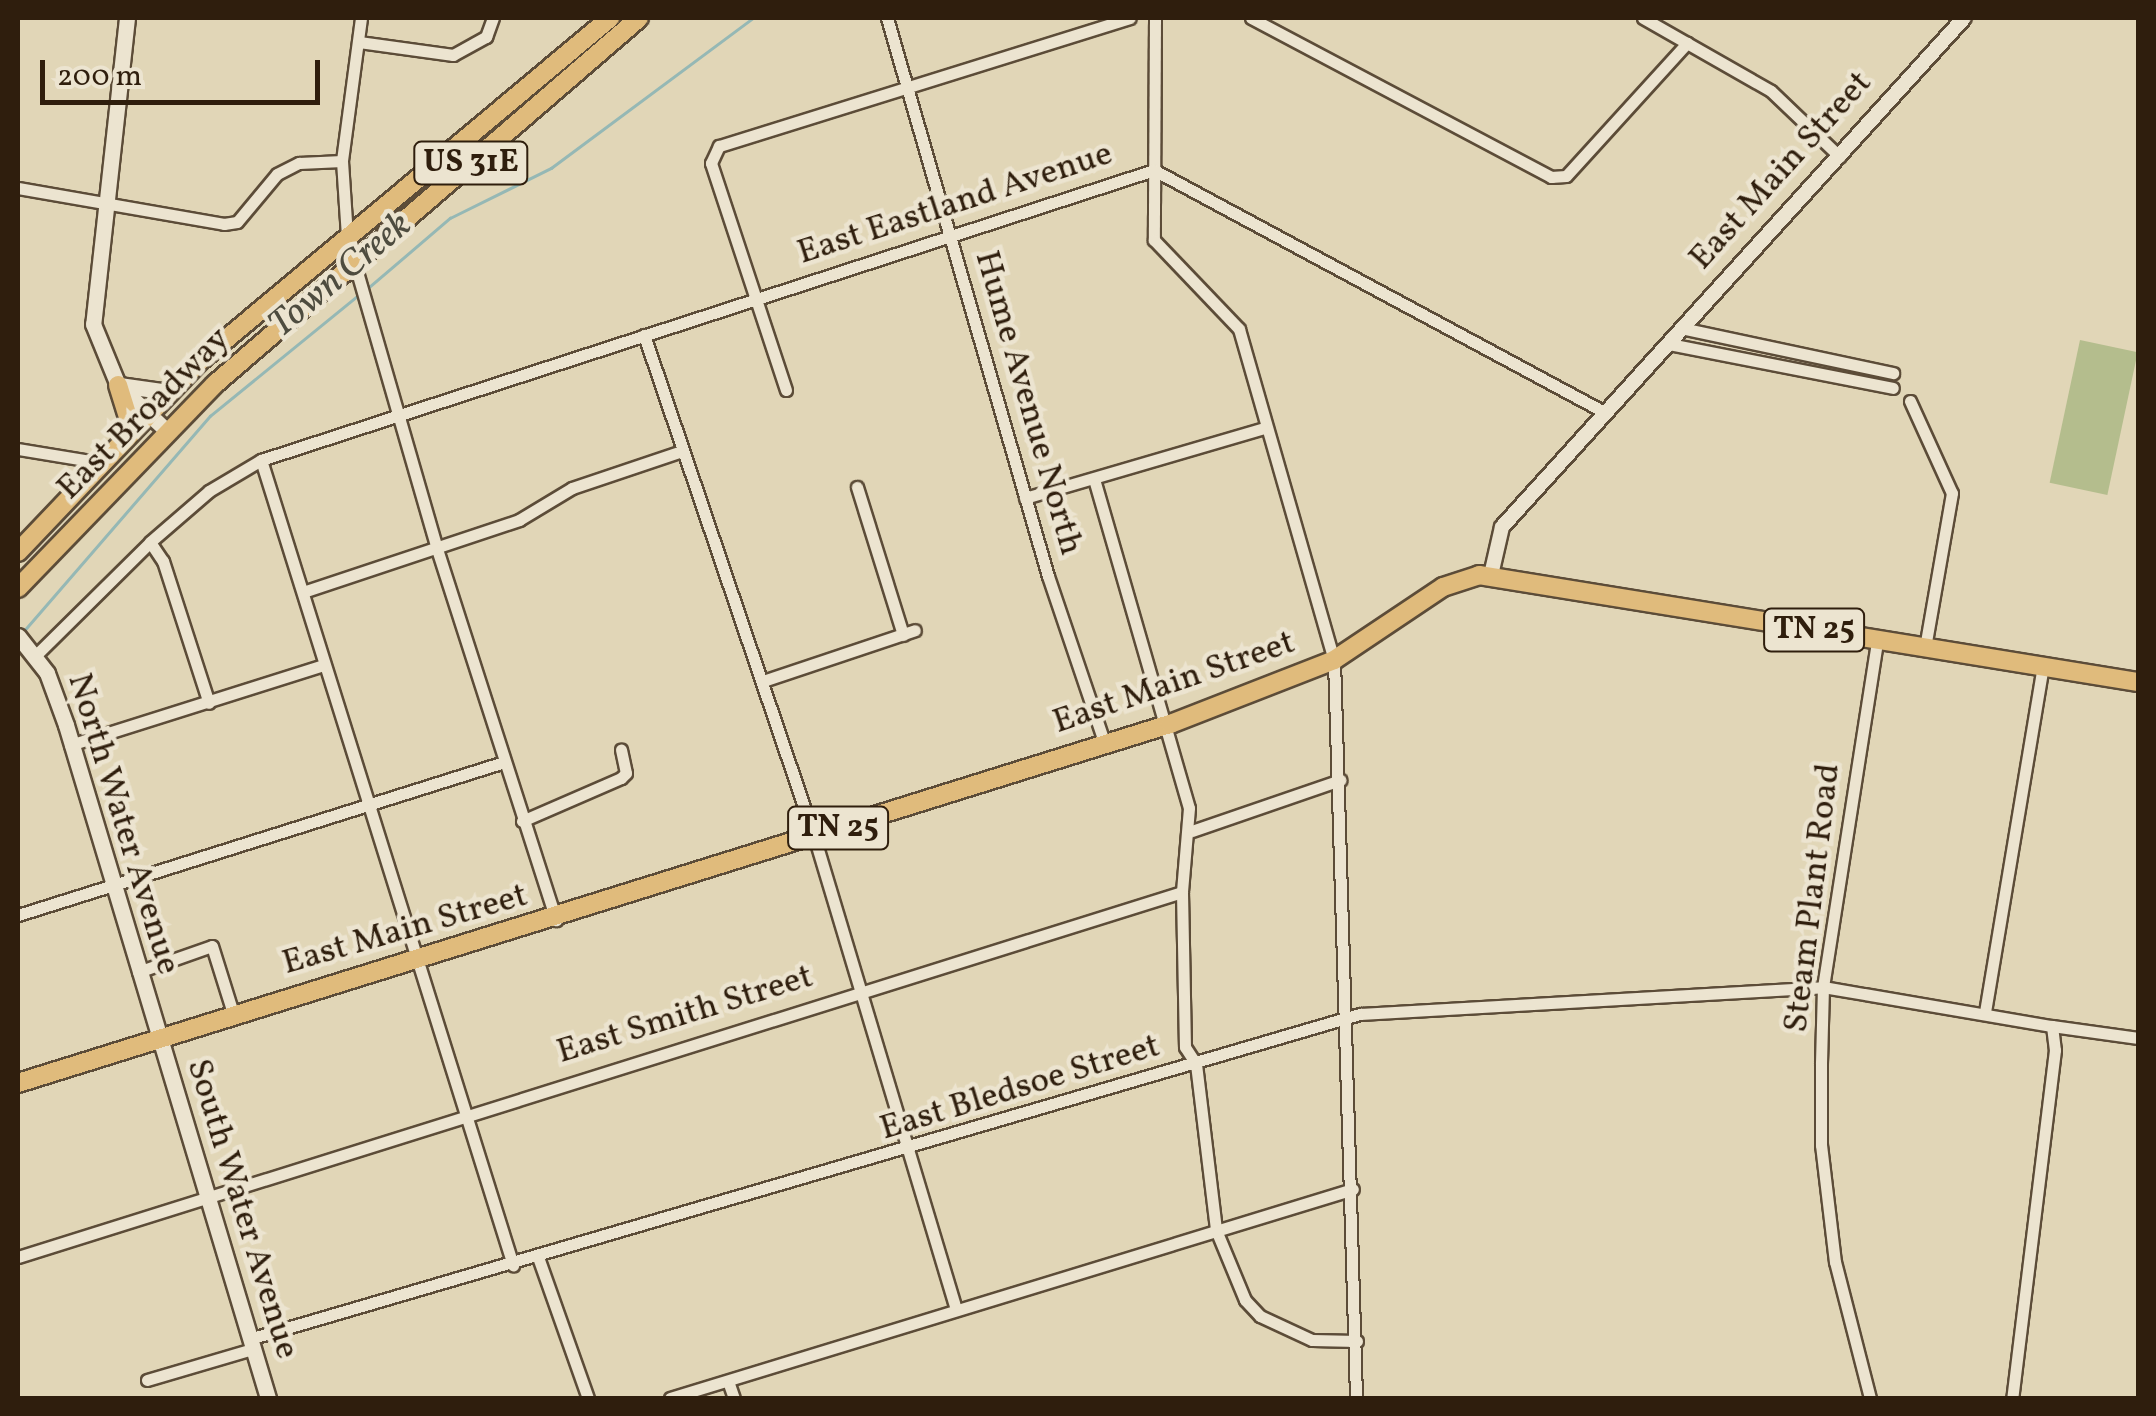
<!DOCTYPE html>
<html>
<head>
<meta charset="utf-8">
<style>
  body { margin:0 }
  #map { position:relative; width:2156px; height:1416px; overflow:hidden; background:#e1d6b7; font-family:Vollkorn,serif }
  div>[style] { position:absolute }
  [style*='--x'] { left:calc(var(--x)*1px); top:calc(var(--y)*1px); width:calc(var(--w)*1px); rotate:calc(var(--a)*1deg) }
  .green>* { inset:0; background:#b4bd8d; transform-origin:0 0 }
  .stream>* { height:2.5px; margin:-1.25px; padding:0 1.25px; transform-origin:1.25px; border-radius:1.25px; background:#95b8b5 }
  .roads { filter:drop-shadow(2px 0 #5c4c38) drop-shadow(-2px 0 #5c4c38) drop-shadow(0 2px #5c4c38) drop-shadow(0 -2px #5c4c38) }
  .minor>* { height:11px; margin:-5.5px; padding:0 5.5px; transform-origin:5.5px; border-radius:5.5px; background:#ece4d0 }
  .tertiary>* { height:14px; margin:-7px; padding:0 7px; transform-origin:7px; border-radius:7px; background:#ece4d0 }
  .secondary>* { height:15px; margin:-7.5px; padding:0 7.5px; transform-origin:7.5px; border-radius:7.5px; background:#ece4d0 }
  .primary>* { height:18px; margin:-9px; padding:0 9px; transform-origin:9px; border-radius:9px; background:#e0bb7c }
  span { translate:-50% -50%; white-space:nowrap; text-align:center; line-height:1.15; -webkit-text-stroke:9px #ece4d0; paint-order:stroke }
  .shield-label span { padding:2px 8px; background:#ece4d0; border:2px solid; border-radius:8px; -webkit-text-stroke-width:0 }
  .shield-label { font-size:32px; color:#2f1e0d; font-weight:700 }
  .street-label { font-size:35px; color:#2f1e0d }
  .water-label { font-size:38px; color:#4e4c3f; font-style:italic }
  .frame { position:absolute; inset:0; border:20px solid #2f1e0d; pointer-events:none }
  .scale { position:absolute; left:40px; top:60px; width:280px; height:45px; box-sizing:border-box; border:5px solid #2f1e0d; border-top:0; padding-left:12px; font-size:30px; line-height:35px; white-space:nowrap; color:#2f1e0d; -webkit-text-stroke:8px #ece4d0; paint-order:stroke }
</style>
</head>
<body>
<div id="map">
  <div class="green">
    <i style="left:2080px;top:340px;width:59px;height:146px;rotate:12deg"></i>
  </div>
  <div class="stream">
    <i style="--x:368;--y:288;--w:108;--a:-40.5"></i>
    <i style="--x:450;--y:218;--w:113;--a:-26.3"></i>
    <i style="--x:551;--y:168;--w:252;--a:-36.6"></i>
    <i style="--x:22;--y:633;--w:287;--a:-49.1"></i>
    <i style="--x:210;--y:416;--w:190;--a:-39.2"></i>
  </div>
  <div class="roads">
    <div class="minor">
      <i style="--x:361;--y:18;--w:144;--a:97.6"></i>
      <i style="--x:342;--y:161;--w:76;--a:86.2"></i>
      <i style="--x:347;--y:237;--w:325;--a:73.9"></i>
      <i style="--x:437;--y:549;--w:390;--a:72.2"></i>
      <i style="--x:887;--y:18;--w:581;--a:73.91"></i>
      <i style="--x:1048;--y:576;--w:177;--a:71.3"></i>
      <i style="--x:1155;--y:18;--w:222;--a:90.3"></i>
      <i style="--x:1154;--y:240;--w:123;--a:46.3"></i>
      <i style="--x:1239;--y:329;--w:344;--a:74"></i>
      <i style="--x:1334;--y:660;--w:738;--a:88.29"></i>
      <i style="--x:1251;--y:18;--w:340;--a:27.9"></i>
      <i style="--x:1551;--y:177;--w:15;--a:-4"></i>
      <i style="--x:1566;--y:176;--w:180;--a:-47.7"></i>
      <i style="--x:1643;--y:18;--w:147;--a:29.7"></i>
      <i style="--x:1771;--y:91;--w:95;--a:43.7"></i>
      <i style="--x:359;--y:42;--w:95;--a:7.9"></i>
      <i style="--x:453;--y:55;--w:38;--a:-29"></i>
      <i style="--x:486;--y:37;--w:20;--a:-70"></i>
      <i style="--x:18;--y:188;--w:209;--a:9.9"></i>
      <i style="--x:224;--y:224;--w:13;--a:-9"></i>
      <i style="--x:237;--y:222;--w:62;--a:-50.2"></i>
      <i style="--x:277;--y:174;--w:25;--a:-27"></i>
      <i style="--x:299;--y:163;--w:43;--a:-2.7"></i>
      <i style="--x:1681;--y:328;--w:217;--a:12"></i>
      <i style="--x:644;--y:335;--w:529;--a:71.26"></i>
      <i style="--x:814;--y:836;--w:494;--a:73.3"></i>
      <i style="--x:1669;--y:344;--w:228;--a:11.1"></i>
      <i style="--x:786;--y:390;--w:239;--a:-108.3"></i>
      <i style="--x:711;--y:163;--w:19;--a:-65"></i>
      <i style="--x:719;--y:146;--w:430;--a:-17.3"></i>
      <i style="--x:1910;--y:401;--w:101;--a:65.5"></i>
      <i style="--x:1952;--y:493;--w:156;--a:99.9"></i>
      <i style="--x:18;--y:449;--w:86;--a:9.4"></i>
      <i style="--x:261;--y:460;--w:844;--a:72.62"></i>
      <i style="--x:1094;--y:479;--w:342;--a:73.9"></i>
      <i style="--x:1189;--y:808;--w:84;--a:94.8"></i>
      <i style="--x:1182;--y:892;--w:155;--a:88.9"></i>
      <i style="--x:1185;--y:1047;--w:20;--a:57"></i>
      <i style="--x:1196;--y:1064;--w:167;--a:83.1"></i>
      <i style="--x:1216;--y:1230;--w:76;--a:67.5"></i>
      <i style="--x:1245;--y:1300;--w:22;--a:47"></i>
      <i style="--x:1260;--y:1316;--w:57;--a:24.8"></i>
      <i style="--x:1312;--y:1340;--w:45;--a:1.3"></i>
      <i style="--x:857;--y:487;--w:155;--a:72.7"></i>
      <i style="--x:1025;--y:498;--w:250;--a:-16.3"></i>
      <i style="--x:150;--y:542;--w:23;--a:56"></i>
      <i style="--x:163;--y:561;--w:149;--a:72.1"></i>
      <i style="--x:303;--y:592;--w:228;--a:-18.4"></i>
      <i style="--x:519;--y:520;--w:62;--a:-31.1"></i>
      <i style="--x:572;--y:488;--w:116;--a:-18.6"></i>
      <i style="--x:35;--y:656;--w:162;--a:-44.7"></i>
      <i style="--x:150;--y:542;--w:78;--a:-40.8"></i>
      <i style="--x:209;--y:491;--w:61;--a:-30.8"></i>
      <i style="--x:261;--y:460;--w:939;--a:-17.99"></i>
      <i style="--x:1154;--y:170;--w:513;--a:28.26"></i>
      <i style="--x:763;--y:681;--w:160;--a:-18.5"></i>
      <i style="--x:70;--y:745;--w:265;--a:-17.5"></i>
      <i style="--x:522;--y:821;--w:108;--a:-23.5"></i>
      <i style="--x:621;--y:778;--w:7;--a:-45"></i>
      <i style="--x:626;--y:773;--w:24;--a:-102"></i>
      <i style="--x:1192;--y:831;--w:157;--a:-19"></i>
      <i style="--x:18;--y:915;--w:510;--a:-17.47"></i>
      <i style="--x:138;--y:972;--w:78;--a:-19.4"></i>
      <i style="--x:212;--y:946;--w:70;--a:72.6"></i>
      <i style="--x:1985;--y:1012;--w:351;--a:-80.5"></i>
      <i style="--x:2052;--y:1026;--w:87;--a:7.9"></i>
      <i style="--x:18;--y:1257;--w:1220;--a:-17.41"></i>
      <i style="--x:538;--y:1257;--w:150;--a:70.5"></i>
      <i style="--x:249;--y:1339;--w:1158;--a:-16.31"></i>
      <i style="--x:1360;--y:1014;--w:464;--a:-3.3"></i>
      <i style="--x:1823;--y:987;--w:232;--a:9.7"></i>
      <i style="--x:2052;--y:1026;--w:24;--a:83"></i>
      <i style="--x:2055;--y:1050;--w:351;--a:97"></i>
      <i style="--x:147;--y:1380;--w:109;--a:-16.4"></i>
      <i style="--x:728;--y:1381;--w:18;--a:71"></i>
      <i style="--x:670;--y:1398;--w:714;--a:-17.01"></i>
      <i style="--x:1870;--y:1398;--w:140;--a:-104.4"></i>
      <i style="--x:1835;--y:1262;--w:118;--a:-96.8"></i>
      <i style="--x:1821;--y:1145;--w:82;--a:-90"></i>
      <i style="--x:1821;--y:1063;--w:76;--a:-88.5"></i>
      <i style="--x:1823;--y:987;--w:350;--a:-81.1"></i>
    </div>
    <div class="tertiary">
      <i style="--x:1491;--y:575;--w:49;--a:-77.1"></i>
      <i style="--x:1502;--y:527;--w:687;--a:-47.77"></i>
    </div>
    <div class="secondary">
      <i style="--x:127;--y:18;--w:308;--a:96.3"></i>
      <i style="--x:93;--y:324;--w:66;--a:67.7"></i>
      <i style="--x:118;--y:385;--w:69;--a:43.2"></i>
      <i style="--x:119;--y:385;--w:50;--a:8"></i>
      <i style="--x:18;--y:636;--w:47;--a:51.9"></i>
      <i style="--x:47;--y:673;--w:55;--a:69.9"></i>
      <i style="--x:66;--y:725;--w:703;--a:73.29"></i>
    </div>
    <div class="primary">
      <i style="--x:118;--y:385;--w:47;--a:72.7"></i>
      <i style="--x:18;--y:552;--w:264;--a:-46.4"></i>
      <i style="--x:200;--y:361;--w:535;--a:-39.92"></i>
      <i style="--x:18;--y:588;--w:284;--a:-46"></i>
      <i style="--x:215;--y:384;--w:560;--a:-40.8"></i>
      <i style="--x:18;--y:1083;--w:1207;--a:-17.31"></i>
      <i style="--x:1170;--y:724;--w:176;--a:-21.3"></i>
      <i style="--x:1334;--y:660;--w:131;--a:-33.8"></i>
      <i style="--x:1443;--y:587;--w:38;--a:-18"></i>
      <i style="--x:1479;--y:575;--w:668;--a:9.22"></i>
    </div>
  </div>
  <div class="shield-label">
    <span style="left:471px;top:163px">US 31E</span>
    <span style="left:1814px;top:630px">TN 25</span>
    <span style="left:838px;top:828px">TN 25</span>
  </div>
  <div class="street-label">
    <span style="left:1781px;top:171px;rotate:-48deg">East Main Street</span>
    <span style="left:955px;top:204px;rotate:-18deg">East Eastland Avenue</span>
    <span style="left:1028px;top:403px;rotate:74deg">Hume Avenue North</span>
    <span style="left:144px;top:414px;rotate:-45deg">East Broadway</span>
    <span style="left:1174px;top:683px;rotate:-19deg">East Main Street</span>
    <span style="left:123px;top:824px;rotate:73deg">North Water Avenue</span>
    <span style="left:1813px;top:898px;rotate:-83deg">Steam Plant Road</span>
    <span style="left:405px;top:930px;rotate:-16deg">East Main Street</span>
    <span style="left:685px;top:1015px;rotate:-17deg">East Smith Street</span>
    <span style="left:1020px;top:1088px;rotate:-17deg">East Bledsoe Street</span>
    <span style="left:242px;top:1209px;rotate:73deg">South Water Avenue</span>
  </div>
  <div class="water-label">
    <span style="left:341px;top:276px;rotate:-40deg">Town Creek</span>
  </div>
  <div class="frame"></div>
  <div class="scale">200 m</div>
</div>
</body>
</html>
